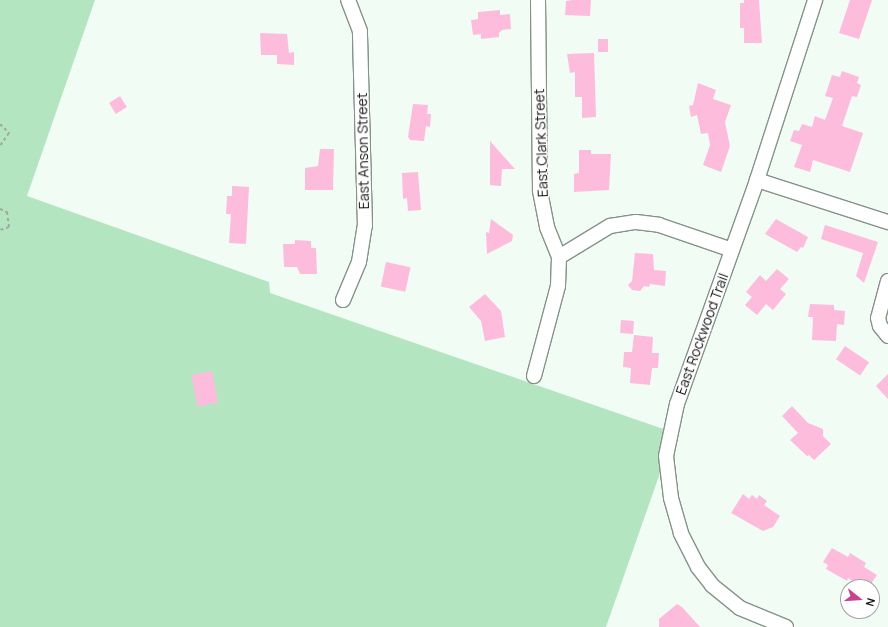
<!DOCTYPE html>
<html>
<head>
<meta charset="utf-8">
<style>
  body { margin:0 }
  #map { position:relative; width:888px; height:627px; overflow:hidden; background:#f1fcf4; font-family:Manrope,sans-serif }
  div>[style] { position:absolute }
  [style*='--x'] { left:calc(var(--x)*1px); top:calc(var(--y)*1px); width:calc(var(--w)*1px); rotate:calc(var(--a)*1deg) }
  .green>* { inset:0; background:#b4e5c1 }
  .building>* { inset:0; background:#febcdc; transform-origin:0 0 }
  .path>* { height:2px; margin-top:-1px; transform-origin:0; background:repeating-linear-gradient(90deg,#a0a8a2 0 3px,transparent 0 6px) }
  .roads { filter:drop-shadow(1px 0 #87918a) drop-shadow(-1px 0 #87918a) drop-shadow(0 1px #87918a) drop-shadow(0 -1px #87918a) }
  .minor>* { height:14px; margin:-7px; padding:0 7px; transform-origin:7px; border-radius:7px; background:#fff }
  span { translate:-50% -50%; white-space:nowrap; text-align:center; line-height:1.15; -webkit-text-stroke:3px #fff; paint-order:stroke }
  .street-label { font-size:14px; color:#131614 }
  .north { position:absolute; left:840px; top:579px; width:40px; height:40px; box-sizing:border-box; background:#fff; border:1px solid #a1a2a1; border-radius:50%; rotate:107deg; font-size:11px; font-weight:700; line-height:16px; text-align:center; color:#131614 }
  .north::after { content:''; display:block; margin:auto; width:14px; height:18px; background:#c4448e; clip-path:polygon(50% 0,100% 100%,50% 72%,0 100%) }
</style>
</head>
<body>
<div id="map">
  <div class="green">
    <i style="clip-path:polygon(0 0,95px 0,27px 196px,269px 282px,270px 293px,672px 432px,666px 456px,606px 627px,0 627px)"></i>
  </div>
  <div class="building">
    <i style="clip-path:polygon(573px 0,591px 0,590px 16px,565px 15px,566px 1px)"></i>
    <i style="clip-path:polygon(744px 0,759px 0,762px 43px,744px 43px,744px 28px,740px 28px,740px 3px,744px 3px)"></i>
    <i style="clip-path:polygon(850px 0,872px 0,859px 39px,839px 33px)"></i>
    <i style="clip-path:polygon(500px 10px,500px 15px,510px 14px,511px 29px,502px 30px,499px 33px,499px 37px,481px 39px,481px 34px,473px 35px,471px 20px,478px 19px,478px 12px)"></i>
    <i style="clip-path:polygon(260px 33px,287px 34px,289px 53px,294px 52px,294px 65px,277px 64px,277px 55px,261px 55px)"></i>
    <i style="left:608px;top:39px;width:13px;height:10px;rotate:90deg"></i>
    <i style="clip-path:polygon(594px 53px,596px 117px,582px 118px,582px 97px,575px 97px,575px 72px,570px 73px,567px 54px)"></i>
    <i style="clip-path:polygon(842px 71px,859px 77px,857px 83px,861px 85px,857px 97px,852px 96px,842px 126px,863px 133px,850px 172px,813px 160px,810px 172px,794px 167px,802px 145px,790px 141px,794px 130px,799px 131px,802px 124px,812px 127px,815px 116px,825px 120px,833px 98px,825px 96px,832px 75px,840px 77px)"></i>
    <i style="clip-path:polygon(698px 83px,716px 90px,713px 99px,731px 105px,725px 122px,730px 146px,721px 172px,703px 165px,710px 145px,708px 133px,701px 134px,697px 115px,691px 117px,689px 106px,693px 105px)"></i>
    <i style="left:120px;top:96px;width:13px;height:13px;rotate:58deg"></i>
    <i style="clip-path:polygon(413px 104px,428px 105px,427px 114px,431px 114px,430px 127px,426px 126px,424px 141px,410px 140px,408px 137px)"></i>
    <i style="clip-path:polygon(490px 141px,515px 169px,502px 169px,501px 186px,490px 185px)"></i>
    <i style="clip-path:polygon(320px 149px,334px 149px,333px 190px,305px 190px,305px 168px,318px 166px)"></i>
    <i style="clip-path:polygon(579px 150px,591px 150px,591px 154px,611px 154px,609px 190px,574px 192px,574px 174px,579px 173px)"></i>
    <i style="clip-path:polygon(418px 172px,421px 210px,408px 211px,407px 198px,403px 199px,402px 173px)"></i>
    <i style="clip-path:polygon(232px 186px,249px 187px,246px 244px,229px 243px,231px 214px,226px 214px,227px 196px,232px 196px)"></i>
    <i style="clip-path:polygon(491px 219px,513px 235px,512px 241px,487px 254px,486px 232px,489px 233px)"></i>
    <i style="clip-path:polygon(776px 219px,808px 237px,803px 248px,801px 247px,797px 252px,765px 234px)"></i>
    <i style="clip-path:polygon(825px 225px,878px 242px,864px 283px,856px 276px,863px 253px,821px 239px)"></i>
    <i style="clip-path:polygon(295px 240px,311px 241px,311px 248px,316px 248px,317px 274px,300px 274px,297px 267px,284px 267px,283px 244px,295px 244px)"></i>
    <i style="clip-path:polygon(635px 253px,653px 254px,654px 270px,666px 271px,665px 286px,650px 284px,649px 287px,644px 286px,640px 291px,632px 290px,628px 285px,632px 281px)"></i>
    <i style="left:386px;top:262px;width:25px;height:25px;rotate:12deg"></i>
    <i style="clip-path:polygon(777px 269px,789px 279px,780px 289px,786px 294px,773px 310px,766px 304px,757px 315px,745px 305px,752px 297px,746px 292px,760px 275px,766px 281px)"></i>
    <i style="clip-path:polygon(485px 294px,501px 311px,505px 337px,485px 341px,481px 321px,469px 307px)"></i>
    <i style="clip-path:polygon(810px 304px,834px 305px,834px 310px,845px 311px,844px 325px,837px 324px,836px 341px,812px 340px,813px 317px,808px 317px)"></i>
    <i style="left:621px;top:320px;width:13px;height:13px;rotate:4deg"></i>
    <i style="clip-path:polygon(634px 335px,653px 337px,652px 353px,659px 353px,658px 368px,652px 368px,650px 385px,630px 383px,631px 368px,623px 367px,624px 352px,632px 352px)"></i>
    <i style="left:845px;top:346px;width:29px;height:16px;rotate:34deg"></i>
    <i style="left:212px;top:371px;width:32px;height:21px;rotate:79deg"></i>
    <i style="clip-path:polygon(888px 374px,888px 399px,876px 386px)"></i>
    <i style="clip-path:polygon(792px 406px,808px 423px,823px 429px,823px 436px,831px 444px,814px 460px,809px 455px,807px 456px,790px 440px,798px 433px,782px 416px)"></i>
    <i style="clip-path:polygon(743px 494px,749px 499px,752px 495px,757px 499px,759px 495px,767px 501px,764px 505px,780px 516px,773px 527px,763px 531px,731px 513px)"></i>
    <i style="clip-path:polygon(832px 548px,848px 557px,850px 553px,866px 563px,864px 567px,877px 575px,869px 587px,862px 587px,848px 578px,847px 581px,826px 569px,828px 565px,823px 562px)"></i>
    <i style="clip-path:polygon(677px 604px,682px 607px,700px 627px,659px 627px,659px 619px)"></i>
  </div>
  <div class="path">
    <i style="--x:0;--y:124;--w:13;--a:45"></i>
    <i style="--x:9;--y:133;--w:16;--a:125"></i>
    <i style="--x:0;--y:209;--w:8;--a:23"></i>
    <i style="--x:7;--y:212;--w:15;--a:82"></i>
    <i style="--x:9;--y:227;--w:9;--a:162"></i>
  </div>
  <div class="roads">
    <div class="minor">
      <i style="--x:757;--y:180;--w:138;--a:17.8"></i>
      <i style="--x:559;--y:257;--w:60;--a:-31.3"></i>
      <i style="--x:610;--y:226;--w:26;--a:-9"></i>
      <i style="--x:636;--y:222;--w:23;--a:7"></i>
      <i style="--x:659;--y:225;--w:77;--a:18.9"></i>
      <i style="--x:888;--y:281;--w:38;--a:105"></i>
      <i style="--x:878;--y:318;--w:8;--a:76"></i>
      <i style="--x:880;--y:326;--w:13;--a:51"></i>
      <i style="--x:343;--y:300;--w:41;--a:-67.2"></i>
      <i style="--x:359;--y:262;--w:36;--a:-81"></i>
      <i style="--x:365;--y:226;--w:195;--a:-91.5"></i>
      <i style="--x:360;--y:31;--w:33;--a:-111"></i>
      <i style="--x:534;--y:376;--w:93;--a:-75.1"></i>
      <i style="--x:558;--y:286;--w:29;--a:-88"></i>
      <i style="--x:559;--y:257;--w:32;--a:-112"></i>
      <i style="--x:547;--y:227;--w:38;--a:-101"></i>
      <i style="--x:540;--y:190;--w:190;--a:-90.6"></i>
      <i style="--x:786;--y:627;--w:50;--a:-157.6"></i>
      <i style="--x:740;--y:608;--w:36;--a:-141"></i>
      <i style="--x:712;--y:585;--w:23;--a:-128"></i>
      <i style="--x:698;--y:567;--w:38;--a:-117"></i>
      <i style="--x:681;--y:533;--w:36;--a:-106"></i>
      <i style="--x:671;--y:498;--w:42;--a:-96.8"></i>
      <i style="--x:666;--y:456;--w:53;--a:-78.1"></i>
      <i style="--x:677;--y:404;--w:238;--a:-70.3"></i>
      <i style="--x:757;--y:180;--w:189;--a:-72.1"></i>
    </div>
  </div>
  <div class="street-label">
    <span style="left:541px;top:143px;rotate:-92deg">East Clark Street</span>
    <span style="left:363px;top:151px;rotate:-91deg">East Anson Street</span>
    <span style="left:702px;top:334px;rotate:-70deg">East Rockwood Trail</span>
  </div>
  <div class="north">N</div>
</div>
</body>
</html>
